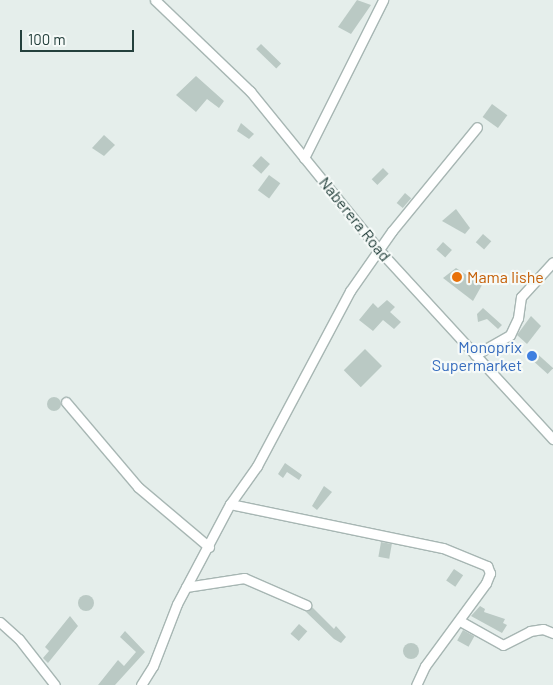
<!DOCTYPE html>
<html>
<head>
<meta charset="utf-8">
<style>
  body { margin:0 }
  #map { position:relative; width:553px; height:685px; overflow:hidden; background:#e5eeeb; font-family:Barlow,sans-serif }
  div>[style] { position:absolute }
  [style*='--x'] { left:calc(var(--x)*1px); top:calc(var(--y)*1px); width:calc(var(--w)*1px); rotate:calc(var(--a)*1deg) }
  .building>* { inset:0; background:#bac9c4; transform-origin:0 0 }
  .round { border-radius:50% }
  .roads { filter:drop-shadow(1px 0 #a7b6b3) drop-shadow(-1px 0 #a7b6b3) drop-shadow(0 1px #a7b6b3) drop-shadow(0 -1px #a7b6b3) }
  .minor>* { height:9px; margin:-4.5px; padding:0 4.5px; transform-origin:4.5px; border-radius:4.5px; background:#fff }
  .dots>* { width:14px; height:14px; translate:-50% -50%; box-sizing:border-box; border:2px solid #f6faf8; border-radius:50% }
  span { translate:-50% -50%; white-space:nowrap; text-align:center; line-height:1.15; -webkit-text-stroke:4.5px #f6faf8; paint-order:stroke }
  .street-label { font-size:16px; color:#24403c }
  .food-label { font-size:16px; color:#c56008 }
  .left { translate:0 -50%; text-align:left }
  .shop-label { font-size:16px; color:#366cbe }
  .right { translate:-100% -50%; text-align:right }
  .scale { position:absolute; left:20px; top:30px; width:114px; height:22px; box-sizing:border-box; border:2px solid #24403c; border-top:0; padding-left:6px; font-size:15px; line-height:18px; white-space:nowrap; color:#24403c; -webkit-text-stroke:4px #f6faf8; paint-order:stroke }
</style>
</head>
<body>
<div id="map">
  <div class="building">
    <i style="clip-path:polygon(357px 0,371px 5px,351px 34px,338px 27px)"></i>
    <i style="left:261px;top:44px;width:28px;height:7px;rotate:44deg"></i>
    <i style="clip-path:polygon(196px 76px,224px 101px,219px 108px,207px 99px,196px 112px,176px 95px)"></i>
    <i style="left:492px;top:104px;width:19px;height:16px;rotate:36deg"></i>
    <i style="clip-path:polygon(241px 123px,254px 134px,249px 139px,237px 131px)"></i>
    <i style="clip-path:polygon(104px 135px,115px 145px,104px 156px,92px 148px)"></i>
    <i style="left:261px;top:156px;width:12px;height:13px;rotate:42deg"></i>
    <i style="left:383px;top:168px;width:8px;height:16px;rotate:45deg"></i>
    <i style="left:269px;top:175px;width:14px;height:19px;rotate:36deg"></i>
    <i style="left:405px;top:193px;width:8px;height:13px;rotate:40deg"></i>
    <i style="clip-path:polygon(456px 209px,470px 228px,465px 234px,442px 221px)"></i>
    <i style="left:483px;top:234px;width:11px;height:11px;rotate:41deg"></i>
    <i style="left:443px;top:242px;width:12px;height:10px;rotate:42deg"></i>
    <i style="clip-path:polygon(456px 268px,482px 285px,473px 301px,443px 278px)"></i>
    <i style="clip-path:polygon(387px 300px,395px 307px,390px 312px,401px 322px,394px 329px,383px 320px,373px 331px,359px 320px,373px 303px,378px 308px)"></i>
    <i style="clip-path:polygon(483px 308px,502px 325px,498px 329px,487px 319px,478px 322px,477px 314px)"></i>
    <i style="clip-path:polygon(531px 316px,541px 326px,527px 344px,517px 335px)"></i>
    <i style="left:365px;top:349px;width:24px;height:30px;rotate:45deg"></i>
    <i style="left:533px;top:350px;width:27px;height:8px;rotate:42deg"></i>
    <i class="round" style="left:47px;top:397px;width:14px;height:14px"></i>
    <i style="clip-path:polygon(285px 463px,302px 475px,299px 480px,287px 472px,283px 478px,278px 474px)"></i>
    <i style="clip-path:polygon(324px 486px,332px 492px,317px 510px,312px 506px)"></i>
    <i style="left:381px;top:542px;width:11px;height:15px;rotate:10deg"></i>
    <i style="left:454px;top:569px;width:11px;height:14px;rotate:34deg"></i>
    <i class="round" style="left:78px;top:595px;width:16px;height:16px"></i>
    <i style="clip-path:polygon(480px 606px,485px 609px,484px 612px,505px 619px,503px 623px,507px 625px,502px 633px,471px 616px)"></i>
    <i style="clip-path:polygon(312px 607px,334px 629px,336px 626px,346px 637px,341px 643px,334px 639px,305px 611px)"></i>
    <i style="clip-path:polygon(70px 616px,78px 626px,48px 663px,43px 658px,49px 651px,45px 647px)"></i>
    <i style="left:299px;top:624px;width:11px;height:13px;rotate:41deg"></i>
    <i style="left:463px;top:630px;width:13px;height:12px;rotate:29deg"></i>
    <i style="clip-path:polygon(125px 631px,145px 652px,115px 685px,98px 685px,118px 660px,124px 666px,136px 652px,120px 637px)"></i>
    <i class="round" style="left:403px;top:643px;width:16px;height:16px"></i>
  </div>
  <div class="roads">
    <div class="minor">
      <i style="--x:155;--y:0;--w:132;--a:43.8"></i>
      <i style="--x:250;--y:91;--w:205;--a:50.9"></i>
      <i style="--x:379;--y:250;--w:257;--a:47.4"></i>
      <i style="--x:304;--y:158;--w:177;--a:-63.4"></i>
      <i style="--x:475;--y:355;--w:40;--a:-29.7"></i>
      <i style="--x:510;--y:335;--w:19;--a:-65"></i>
      <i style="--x:518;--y:318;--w:21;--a:-82"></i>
      <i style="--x:521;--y:297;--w:47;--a:-47.6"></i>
      <i style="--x:66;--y:402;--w:111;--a:49.7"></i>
      <i style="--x:138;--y:487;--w:93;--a:40.2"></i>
      <i style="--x:230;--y:504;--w:217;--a:11.7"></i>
      <i style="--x:443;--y:548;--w:48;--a:22.2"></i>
      <i style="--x:487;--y:566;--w:8;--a:67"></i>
      <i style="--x:490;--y:573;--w:11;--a:112"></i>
      <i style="--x:486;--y:583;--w:103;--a:126.3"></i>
      <i style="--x:425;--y:666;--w:21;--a:115"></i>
      <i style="--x:186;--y:587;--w:59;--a:-8.8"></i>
      <i style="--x:244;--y:578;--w:68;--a:23.5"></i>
      <i style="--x:460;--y:621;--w:49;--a:29.2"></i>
      <i style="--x:503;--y:645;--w:30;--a:-27"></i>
      <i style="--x:530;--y:631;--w:13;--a:-9"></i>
      <i style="--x:543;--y:629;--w:11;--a:22"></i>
      <i style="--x:0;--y:622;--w:25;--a:42"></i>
      <i style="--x:19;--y:639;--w:58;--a:52"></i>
      <i style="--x:141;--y:685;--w:22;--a:-58"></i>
      <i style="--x:153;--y:666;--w:66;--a:-68.8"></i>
      <i style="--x:177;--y:604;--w:113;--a:-62.1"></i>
      <i style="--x:230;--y:504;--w:47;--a:-54.6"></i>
      <i style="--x:257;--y:466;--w:198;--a:-62"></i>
      <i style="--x:350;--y:291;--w:73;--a:-55"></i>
      <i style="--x:392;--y:231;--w:134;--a:-50.7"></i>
    </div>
  </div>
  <div class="dots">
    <i style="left:457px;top:277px;background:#e8710a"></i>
    <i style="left:532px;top:356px;background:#3f7fe0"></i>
  </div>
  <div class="street-label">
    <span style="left:355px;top:219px;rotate:51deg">Naberera Road</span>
  </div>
  <div class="food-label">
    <span class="left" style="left:467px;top:277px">Mama lishe</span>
  </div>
  <div class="shop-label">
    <span class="right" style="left:522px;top:356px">Monoprix<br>Supermarket</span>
  </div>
  <div class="scale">100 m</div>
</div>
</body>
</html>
